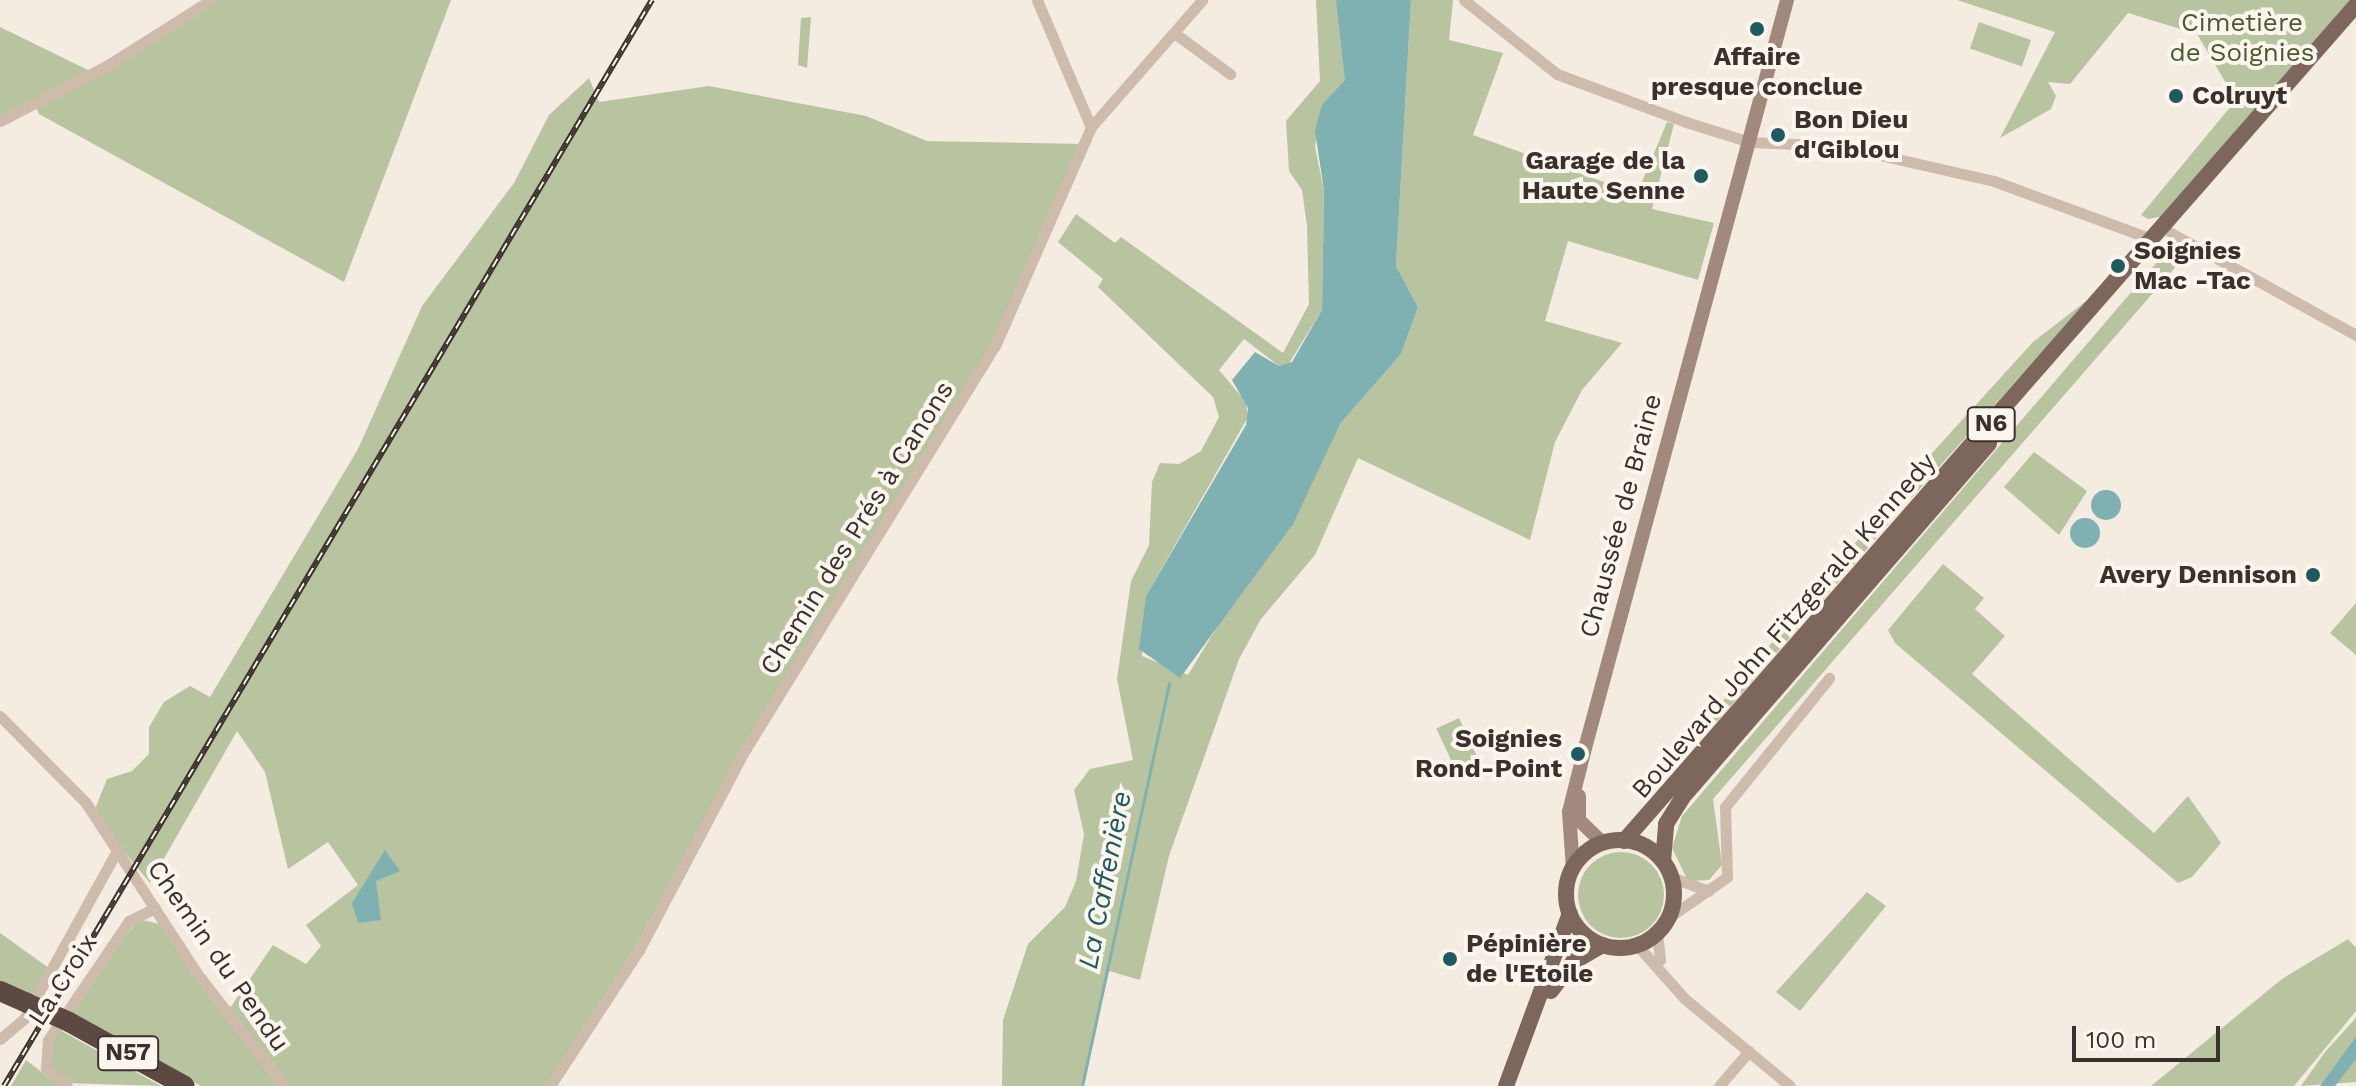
<!DOCTYPE html>
<html>
<head>
<meta charset="utf-8">
<style>
  body { margin:0 }
  #map { position:relative; width:2356px; height:1086px; overflow:hidden; background:#f4ebe1; font-family:"Work Sans",sans-serif }
  div>[style] { position:absolute }
  [style*='--x'] { left:calc(var(--x)*1px); top:calc(var(--y)*1px); width:calc(var(--w)*1px); rotate:calc(var(--a)*1deg) }
  .green>* { inset:0; background:#b8c4a0; transform-origin:0 0 }
  .round { border-radius:50% }
  .water>* { inset:0; background:#7fb0b2 }
  .stream>* { height:3px; margin:-1.5px; padding:0 1.5px; transform-origin:1.5px; border-radius:1.5px; background:#7fb0b2 }
  .street>* { height:11px; margin:-5.5px; padding:0 5.5px; transform-origin:5.5px; border-radius:5.5px; background:#cdbbac }
  .secondary>* { height:14px; margin:-7px; padding:0 7px; transform-origin:7px; border-radius:7px; background:#a18a7d }
  .primary>* { height:16px; margin:-8px; padding:0 8px; transform-origin:8px; border-radius:8px; background:#7d675c }
  .primary>.ring { margin:-8px; padding:0; box-sizing:content-box; background:none; border:16px solid #7d675c; border-radius:50% }
  .highway>* { height:20px; margin:-10px; padding:0 10px; transform-origin:10px; border-radius:10px; background:#5c4a42 }
  .rail>* { height:6px; margin-top:-3px; transform-origin:0; background:repeating-linear-gradient(90deg,#fbf5ee 0 9px,#3b302b 0 18px); box-sizing:border-box; border-block:2px solid #3b302b }
  .highway-bridge>* { height:20px; margin:-10px; padding:0 10px; transform-origin:10px; border-radius:10px; background:#5c4a42 }
  .dots>* { width:22px; height:22px; translate:-50% -50%; box-sizing:border-box; border:4px solid #fbf5ee; border-radius:50% }
  span { translate:-50% -50%; white-space:nowrap; text-align:center; line-height:1.15; -webkit-text-stroke:8px #fbf5ee; paint-order:stroke }
  .shield-label span { padding:2px 6px; background:#fbf5ee; border:2px solid; border-radius:6px; -webkit-text-stroke-width:0 }
  .shield-label { font-size:24px; color:#3b302b; font-weight:700 }
  .park-label { font-size:26px; color:#4a5a2e }
  .poi-label { font-size:26px; color:#3b302b; font-weight:700 }
  .left { translate:0 -50%; text-align:left }
  .right { translate:-100% -50%; text-align:right }
  .street-label { font-size:26px; color:#3b302b }
  .water-label { font-size:28px; color:#1f5a5e; font-style:italic }
  .scale { position:absolute; left:2072px; top:1026px; width:148px; height:36px; box-sizing:border-box; border:4px solid #3b302b; border-top:0; padding-left:10px; font-size:24px; line-height:28px; white-space:nowrap; color:#3b302b; -webkit-text-stroke:6px #fbf5ee; paint-order:stroke }
</style>
</head>
<body>
<div id="map">
  <div class="green">
    <i style="clip-path:polygon(211px 0,451px 0,344px 282px,39px 114px,34px 103px,0 121px,0 27px,94px 73px)"></i>
    <i style="clip-path:polygon(1316px 0,1336px 0,1347px 49px,1345px 80px,1322px 104px,1315px 147px,1324px 190px,1322px 310px,1288px 365px,1279px 366px,1244px 339px,1219px 370px,1246px 402px,1248px 417px,1146px 596px,1142px 656px,1188px 675px,1340px 424px,1401px 354px,1418px 307px,1396px 266px,1411px 0,1453px 0,1449px 40px,1503px 53px,1473px 135px,1637px 194px,1667px 122px,1674px 124px,1652px 209px,1714px 223px,1698px 280px,1568px 241px,1545px 321px,1622px 343px,1582px 390px,1555px 442px,1530px 540px,1358px 458px,1315px 555px,1261px 619px,1239px 659px,1169px 856px,1140px 980px,1109px 971px,1082px 1086px,1002px 1086px,1003px 1020px,1028px 944px,1065px 907px,1076px 881px,1084px 834px,1074px 790px,1090px 769px,1133px 760px,1117px 679px,1131px 581px,1149px 545px,1152px 482px,1160px 463px,1179px 464px,1201px 451px,1219px 417px,1213px 397px,1098px 287px,1103px 279px,1058px 242px,1076px 214px,1115px 243px,1121px 237px,1283px 353px,1309px 304px,1307px 226px,1302px 190px,1289px 171px,1286px 121px,1320px 81px)"></i>
    <i style="clip-path:polygon(1957px 0,2351px 0,2164px 216px,2148px 219px,2141px 215px,2236px 100px,2197px 34px,2128px 13px,2070px 84px,2048px 82px,2056px 96px,2051px 109px,2000px 138px,2055px 32px)"></i>
    <i style="clip-path:polygon(811px 17px,807px 68px,798px 65px,801px 18px)"></i>
    <i style="left:1979px;top:22px;width:55px;height:28px;rotate:19deg"></i>
    <i style="clip-path:polygon(589px 78px,599px 102px,709px 86px,866px 116px,927px 141px,1086px 144px,992px 344px,743px 747px,633px 951px,545px 1086px,287px 1086px,228px 1011px,273px 945px,306px 964px,321px 946px,306px 925px,358px 885px,328px 842px,288px 869px,265px 772px,237px 731px,150px 883px,93px 814px,107px 779px,132px 771px,149px 754px,149px 727px,164px 702px,190px 686px,210px 697px,358px 449px,422px 306px,514px 183px,549px 115px)"></i>
    <i style="clip-path:polygon(2164px 254px,2179px 263px,1713px 799px,1722px 865px,1709px 880px,1688px 881px,1672px 848px,1682px 816px)"></i>
    <i style="clip-path:polygon(2090px 298px,1907px 503px,1709px 731px,1703px 725px,1913px 474px,2033px 342px)"></i>
    <i style="clip-path:polygon(2034px 452px,2087px 491px,2059px 535px,2004px 487px)"></i>
    <i style="clip-path:polygon(1943px 564px,1984px 598px,1975px 609px,2005px 636px,1972px 674px,2154px 833px,2188px 796px,2221px 843px,2192px 877px,2178px 883px,1895px 643px,1888px 630px)"></i>
    <i style="clip-path:polygon(2356px 603px,2356px 655px,2330px 633px)"></i>
    <i style="left:1459px;top:718px;width:53px;height:25px;rotate:65deg"></i>
    <i class="round" style="left:1578px;top:852px;width:86px;height:86px"></i>
    <i style="clip-path:polygon(1867px 892px,1886px 906px,1800px 1011px,1776px 992px)"></i>
    <i style="clip-path:polygon(139px 919px,159px 924px,279px 1086px,201px 1086px,67px 1012px)"></i>
    <i style="clip-path:polygon(0 933px,49px 968px,31px 996px,0 984px)"></i>
    <i style="clip-path:polygon(2348px 939px,2356px 948px,2356px 1011px,2294px 1086px,2151px 1086px,2282px 979px)"></i>
    <i style="clip-path:polygon(2356px 1018px,2356px 1082px,2301px 1086px,2325px 1052px)"></i>
    <i style="clip-path:polygon(58px 1029px,161px 1086px,65px 1083px,47px 1061px)"></i>
    <i style="clip-path:polygon(26px 1060px,60px 1086px,11px 1086px)"></i>
  </div>
  <div class="water">
    <i style="clip-path:polygon(1336px 0,1411px 0,1396px 266px,1418px 307px,1401px 354px,1340px 424px,1293px 524px,1180px 678px,1139px 649px,1146px 596px,1246px 425px,1248px 408px,1232px 380px,1255px 352px,1279px 366px,1292px 362px,1322px 310px,1324px 190px,1315px 131px,1322px 104px,1345px 80px)"></i>
    <i class="round" style="left:2091px;top:490px;width:30px;height:30px"></i>
    <i class="round" style="left:2070px;top:518px;width:30px;height:30px"></i>
    <i style="clip-path:polygon(385px 850px,400px 871px,376px 881px,381px 920px,358px 923px,352px 903px)"></i>
    <i style="clip-path:polygon(2356px 1037px,2356px 1059px,2335px 1086px,2320px 1086px)"></i>
  </div>
  <div class="stream">
    <i style="--x:1082;--y:1086;--w:412;--a:-77.8"></i>
  </div>
  <div class="street">
    <i style="--x:1037;--y:0;--w:138;--a:67"></i>
    <i style="--x:1464;--y:0;--w:119;--a:38.5"></i>
    <i style="--x:1557;--y:74;--w:138;--a:20.4"></i>
    <i style="--x:1686;--y:122;--w:67;--a:17.4"></i>
    <i style="--x:1750;--y:142;--w:90;--a:2.5"></i>
    <i style="--x:1840;--y:146;--w:158;--a:12.8"></i>
    <i style="--x:1994;--y:181;--w:168;--a:20.2"></i>
    <i style="--x:1177;--y:35;--w:66;--a:36.3"></i>
    <i style="--x:0;--y:121;--w:122;--a:-27.4"></i>
    <i style="--x:108;--y:65;--w:122;--a:-32.3"></i>
    <i style="--x:2171;--y:233;--w:211;--a:28.9"></i>
    <i style="--x:0;--y:716;--w:122;--a:45.3"></i>
    <i style="--x:86;--y:803;--w:202;--a:56.9"></i>
    <i style="--x:196;--y:972;--w:144;--a:52.3"></i>
    <i style="--x:1671;--y:877;--w:40;--a:20.2"></i>
    <i style="--x:1668;--y:918;--w:72;--a:-34.8"></i>
    <i style="--x:1727;--y:877;--w:70;--a:-91.6"></i>
    <i style="--x:1725;--y:807;--w:166;--a:-51.1"></i>
    <i style="--x:1657;--y:934;--w:26;--a:83"></i>
    <i style="--x:1637;--y:945;--w:72;--a:48.4"></i>
    <i style="--x:1685;--y:999;--w:136;--a:39.6"></i>
    <i style="--x:0;--y:1039;--w:31;--a:-40"></i>
    <i style="--x:24;--y:1019;--w:194;--a:-61.1"></i>
    <i style="--x:67;--y:1086;--w:28;--a:-139"></i>
    <i style="--x:46;--y:1068;--w:28;--a:-86"></i>
    <i style="--x:48;--y:1040;--w:144;--a:-55.8"></i>
    <i style="--x:129;--y:921;--w:29;--a:-27"></i>
    <i style="--x:550;--y:1086;--w:163;--a:-56.8"></i>
    <i style="--x:639;--y:950;--w:226;--a:-62.1"></i>
    <i style="--x:745;--y:750;--w:475;--a:-58.3"></i>
    <i style="--x:995;--y:346;--w:239;--a:-66.3"></i>
    <i style="--x:1091;--y:127;--w:169;--a:-48.8"></i>
    <i style="--x:1719;--y:1086;--w:46;--a:-49.4"></i>
  </div>
  <div class="secondary">
    <i style="--x:1579;--y:796;--w:24;--a:90"></i>
    <i style="--x:1579;--y:820;--w:33;--a:44"></i>
    <i style="--x:1573;--y:869;--w:57;--a:-94"></i>
    <i style="--x:1569;--y:812;--w:62;--a:-76"></i>
    <i style="--x:1584;--y:752;--w:779;--a:-74.89"></i>
  </div>
  <div class="primary">
    <i class="ring" style="left:1566px;top:840px;width:92px;height:92px"></i>
    <i style="--x:1624;--y:841;--w:1111;--a:-48.79"></i>
    <i style="--x:1663;--y:861;--w:37;--a:-85"></i>
    <i style="--x:1666;--y:824;--w:31;--a:-58"></i>
    <i style="--x:1682;--y:798;--w:469;--a:-49.1"></i>
    <i style="--x:1551;--y:991;--w:36;--a:-53"></i>
    <i style="--x:1573;--y:962;--w:34;--a:-30"></i>
    <i style="--x:1506;--y:1086;--w:184;--a:-69.7"></i>
  </div>
  <div class="highway">
    <i style="--x:0;--y:991;--w:30;--a:24"></i>
    <i style="--x:69;--y:1022;--w:132;--a:28.9"></i>
  </div>
  <div class="rail">
    <i style="--x:4;--y:1086;--w:1265;--a:-59.18"></i>
  </div>
  <div class="highway-bridge">
    <i style="--x:27;--y:1003;--w:46;--a:24.3"></i>
  </div>
  <div class="dots">
    <i style="left:1757px;top:29px;background:#1f5a5e"></i>
    <i style="left:2176px;top:96px;background:#1f5a5e"></i>
    <i style="left:1778px;top:135px;background:#1f5a5e"></i>
    <i style="left:1701px;top:176px;background:#1f5a5e"></i>
    <i style="left:2118px;top:266px;background:#1f5a5e"></i>
    <i style="left:2313px;top:575px;background:#1f5a5e"></i>
    <i style="left:1578px;top:754px;background:#1f5a5e"></i>
    <i style="left:1450px;top:959px;background:#1f5a5e"></i>
  </div>
  <div class="shield-label">
    <span style="left:1991px;top:424px">N6</span>
    <span style="left:128px;top:1053px">N57</span>
  </div>
  <div class="park-label">
    <span style="left:2242px;top:38px">Cimetière<br>de Soignies</span>
  </div>
  <div class="poi-label">
    <span style="left:1757px;top:72px">Affaire<br>presque conclue</span>
    <span class="left" style="left:2192px;top:96px">Colruyt</span>
    <span class="left" style="left:1794px;top:135px">Bon Dieu<br>d'Giblou</span>
    <span class="right" style="left:1685px;top:176px">Garage de la<br>Haute Senne</span>
    <span class="left" style="left:2134px;top:266px">Soignies<br>Mac -Tac</span>
    <span class="right" style="left:2297px;top:575px">Avery Dennison</span>
    <span class="right" style="left:1562px;top:754px">Soignies<br>Rond-Point</span>
    <span class="left" style="left:1466px;top:959px">Pépinière<br>de l'Etoile</span>
  </div>
  <div class="street-label">
    <span style="left:1621px;top:516px;rotate:-75deg">Chaussée de Braine</span>
    <span style="left:857px;top:528px;rotate:-58deg">Chemin des Prés à Canons</span>
    <span style="left:1784px;top:626px;rotate:-49deg">Boulevard John Fitzgerald Kennedy</span>
    <span style="left:218px;top:956px;rotate:55deg">Chemin du Pendu</span>
    <span style="left:63px;top:980px;rotate:-57deg">La Croix</span>
  </div>
  <div class="water-label">
    <span style="left:1105px;top:880px;rotate:-79deg">La Caffenière</span>
  </div>
  <div class="scale">100 m</div>
</div>
</body>
</html>
